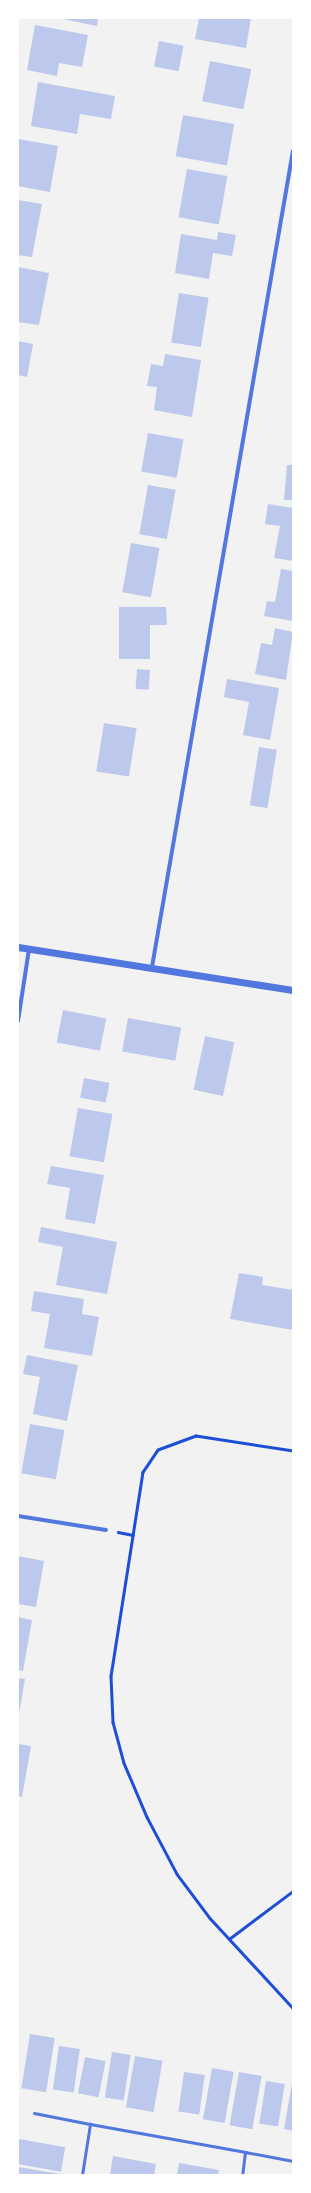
<!DOCTYPE html>
<html>
<head>
<meta charset="utf-8">
<style>
  body { margin:0 }
  #map { position:relative; width:311px; height:2193px; overflow:hidden; background:#f2f2f2; font-family:Quicksand,sans-serif }
  div>[style] { position:absolute }
  [style*='--x'] { left:calc(var(--x)*1px); top:calc(var(--y)*1px); width:calc(var(--w)*1px); rotate:calc(var(--a)*1deg) }
  .building>* { inset:0; background:#bdc9ec; transform-origin:0 0 }
  .path>* { height:2.5px; margin:-1.25px; padding:0 1.25px; transform-origin:1.25px; border-radius:1.25px; background:#1d4ed8 }
  .service>* { height:3px; margin:-1.5px; padding:0 1.5px; transform-origin:1.5px; border-radius:1.5px; background:#5277de }
  .minor>* { height:4px; margin:-2px; padding:0 2px; transform-origin:2px; border-radius:2px; background:#5277de }
  .tertiary>* { height:7px; margin:-3.5px; padding:0 3.5px; transform-origin:3.5px; border-radius:3.5px; background:#5277de }
  span { translate:-50% -50%; white-space:nowrap; text-align:center; line-height:1.15; -webkit-text-stroke:3.5px #fff; paint-order:stroke }
  .frame { position:absolute; inset:0; border:19px solid #fff; pointer-events:none }
</style>
</head>
<body>
<div id="map">
  <div class="building">
    <i style="clip-path:polygon(58px 18px,98px 18px,97px 26px)"></i>
    <i style="clip-path:polygon(199px 18px,251px 18px,246px 48px,195px 39px)"></i>
    <i style="clip-path:polygon(35px 25px,88px 35px,82px 67px,59px 63px,57px 76px,27px 70px)"></i>
    <i style="left:159px;top:41px;width:25px;height:26px;rotate:11deg"></i>
    <i style="left:210px;top:61px;width:42px;height:41px;rotate:11deg"></i>
    <i style="clip-path:polygon(38px 82px,115px 96px,111px 119px,80px 114px,77px 134px,31px 126px)"></i>
    <i style="left:183px;top:115px;width:52px;height:42px;rotate:10deg"></i>
    <i style="clip-path:polygon(18px 139px,58px 146px,50px 192px,18px 186px)"></i>
    <i style="left:187px;top:169px;width:41px;height:49px;rotate:10deg"></i>
    <i style="clip-path:polygon(18px 200px,42px 204px,32px 257px,18px 255px)"></i>
    <i style="clip-path:polygon(218px 232px,236px 235px,232px 256px,213px 253px,209px 279px,175px 273px,181px 234px,217px 240px)"></i>
    <i style="clip-path:polygon(18px 267px,49px 273px,39px 325px,18px 322px)"></i>
    <i style="left:179px;top:293px;width:30px;height:50px;rotate:9deg"></i>
    <i style="clip-path:polygon(18px 341px,33px 344px,27px 377px,18px 375px)"></i>
    <i style="clip-path:polygon(165px 354px,201px 360px,192px 417px,154px 410px,157px 387px,147px 386px,151px 364px,163px 366px)"></i>
    <i style="left:148px;top:433px;width:36px;height:39px;rotate:10deg"></i>
    <i style="clip-path:polygon(287px 465px,293px 465px,293px 500px,284px 500px)"></i>
    <i style="left:148px;top:485px;width:28px;height:50px;rotate:10deg"></i>
    <i style="clip-path:polygon(268px 504px,293px 508px,293px 561px,274px 558px,280px 526px,265px 524px)"></i>
    <i style="left:131px;top:543px;width:29px;height:50px;rotate:10deg"></i>
    <i style="clip-path:polygon(281px 569px,293px 571px,293px 621px,264px 616px,267px 601px,275px 602px)"></i>
    <i style="clip-path:polygon(119px 607px,166px 607px,167px 625px,150px 625px,150px 659px,119px 659px)"></i>
    <i style="clip-path:polygon(275px 628px,293px 632px,286px 680px,255px 674px,261px 643px,272px 645px)"></i>
    <i style="left:137px;top:669px;width:13px;height:20px;rotate:4deg"></i>
    <i style="clip-path:polygon(227px 679px,279px 688px,270px 740px,243px 735px,249px 702px,224px 697px)"></i>
    <i style="left:104px;top:723px;width:33px;height:49px;rotate:9deg"></i>
    <i style="left:259px;top:747px;width:18px;height:59px;rotate:9deg"></i>
    <i style="left:63px;top:1010px;width:44px;height:33px;rotate:11deg"></i>
    <i style="left:128px;top:1018px;width:54px;height:34px;rotate:10deg"></i>
    <i style="left:205px;top:1036px;width:30px;height:55px;rotate:12deg"></i>
    <i style="left:84px;top:1078px;width:26px;height:20px;rotate:11deg"></i>
    <i style="left:78px;top:1108px;width:35px;height:49px;rotate:10deg"></i>
    <i style="clip-path:polygon(51px 1166px,104px 1175px,95px 1224px,65px 1219px,70px 1188px,47px 1184px)"></i>
    <i style="clip-path:polygon(41px 1227px,117px 1242px,107px 1294px,56px 1285px,63px 1247px,38px 1242px)"></i>
    <i style="clip-path:polygon(239px 1273px,263px 1277px,262px 1285px,293px 1290px,293px 1330px,230px 1319px)"></i>
    <i style="clip-path:polygon(34px 1291px,84px 1299px,82px 1314px,99px 1317px,92px 1356px,44px 1348px,50px 1314px,31px 1311px)"></i>
    <i style="clip-path:polygon(27px 1355px,78px 1365px,67px 1421px,33px 1414px,40px 1377px,23px 1374px)"></i>
    <i style="left:30px;top:1424px;width:35px;height:50px;rotate:10deg"></i>
    <i style="clip-path:polygon(18px 1556px,44px 1561px,36px 1607px,18px 1604px)"></i>
    <i style="clip-path:polygon(18px 1617px,32px 1620px,23px 1671px,18px 1670px)"></i>
    <i style="clip-path:polygon(18px 1678px,25px 1679px,19px 1714px,18px 1714px)"></i>
    <i style="clip-path:polygon(18px 1744px,31px 1746px,22px 1797px,18px 1796px)"></i>
    <i style="left:30px;top:2034px;width:25px;height:55px;rotate:9deg"></i>
    <i style="left:59px;top:2046px;width:21px;height:44px;rotate:8deg"></i>
    <i style="left:112px;top:2052px;width:19px;height:46px;rotate:9deg"></i>
    <i style="left:135px;top:2056px;width:28px;height:52px;rotate:10deg"></i>
    <i style="left:85px;top:2057px;width:21px;height:37px;rotate:11deg"></i>
    <i style="left:212px;top:2068px;width:22px;height:52px;rotate:10deg"></i>
    <i style="left:184px;top:2072px;width:21px;height:40px;rotate:8deg"></i>
    <i style="left:239px;top:2072px;width:23px;height:54px;rotate:10deg"></i>
    <i style="left:266px;top:2081px;width:19px;height:43px;rotate:9deg"></i>
    <i style="clip-path:polygon(292px 2083px,293px 2084px,293px 2131px,284px 2129px)"></i>
    <i style="left:19px;top:2139px;width:47px;height:25px;rotate:10deg"></i>
    <i style="clip-path:polygon(113px 2156px,156px 2164px,154px 2175px,110px 2175px)"></i>
    <i style="clip-path:polygon(179px 2163px,219px 2170px,218px 2175px,177px 2175px)"></i>
    <i style="clip-path:polygon(18px 2167px,61px 2174px,61px 2175px,18px 2175px)"></i>
  </div>
  <div class="path">
    <i style="--x:293;--y:1451;--w:98;--a:-171.2"></i>
    <i style="--x:196;--y:1436;--w:40;--a:159.8"></i>
    <i style="--x:158;--y:1450;--w:27;--a:124"></i>
    <i style="--x:143;--y:1472;--w:206;--a:98.9"></i>
    <i style="--x:111;--y:1676;--w:46;--a:87.5"></i>
    <i style="--x:113;--y:1722;--w:42;--a:75"></i>
    <i style="--x:124;--y:1763;--w:59;--a:66.9"></i>
    <i style="--x:147;--y:1817;--w:64;--a:62.2"></i>
    <i style="--x:177;--y:1874;--w:55;--a:53.1"></i>
    <i style="--x:210;--y:1918;--w:122;--a:47.3"></i>
    <i style="--x:118;--y:1532;--w:15;--a:11"></i>
    <i style="--x:229;--y:1939;--w:80;--a:-36.9"></i>
  </div>
  <div class="service">
    <i style="--x:34;--y:2113;--w:57;--a:11.1"></i>
    <i style="--x:245;--y:2152;--w:49;--a:10.6"></i>
    <i style="--x:82;--y:2175;--w:52;--a:-81.1"></i>
    <i style="--x:90;--y:2124;--w:158;--a:10.2"></i>
    <i style="--x:245;--y:2152;--w:23;--a:97"></i>
  </div>
  <div class="minor">
    <i style="--x:152;--y:967;--w:828;--a:-80.2"></i>
    <i style="--x:18;--y:1021;--w:73;--a:-81.3"></i>
    <i style="--x:18;--y:1516;--w:89;--a:9"></i>
  </div>
  <div class="tertiary">
    <i style="--x:18;--y:947;--w:278;--a:8.9"></i>
  </div>
  <div class="frame"></div>
</div>
</body>
</html>
